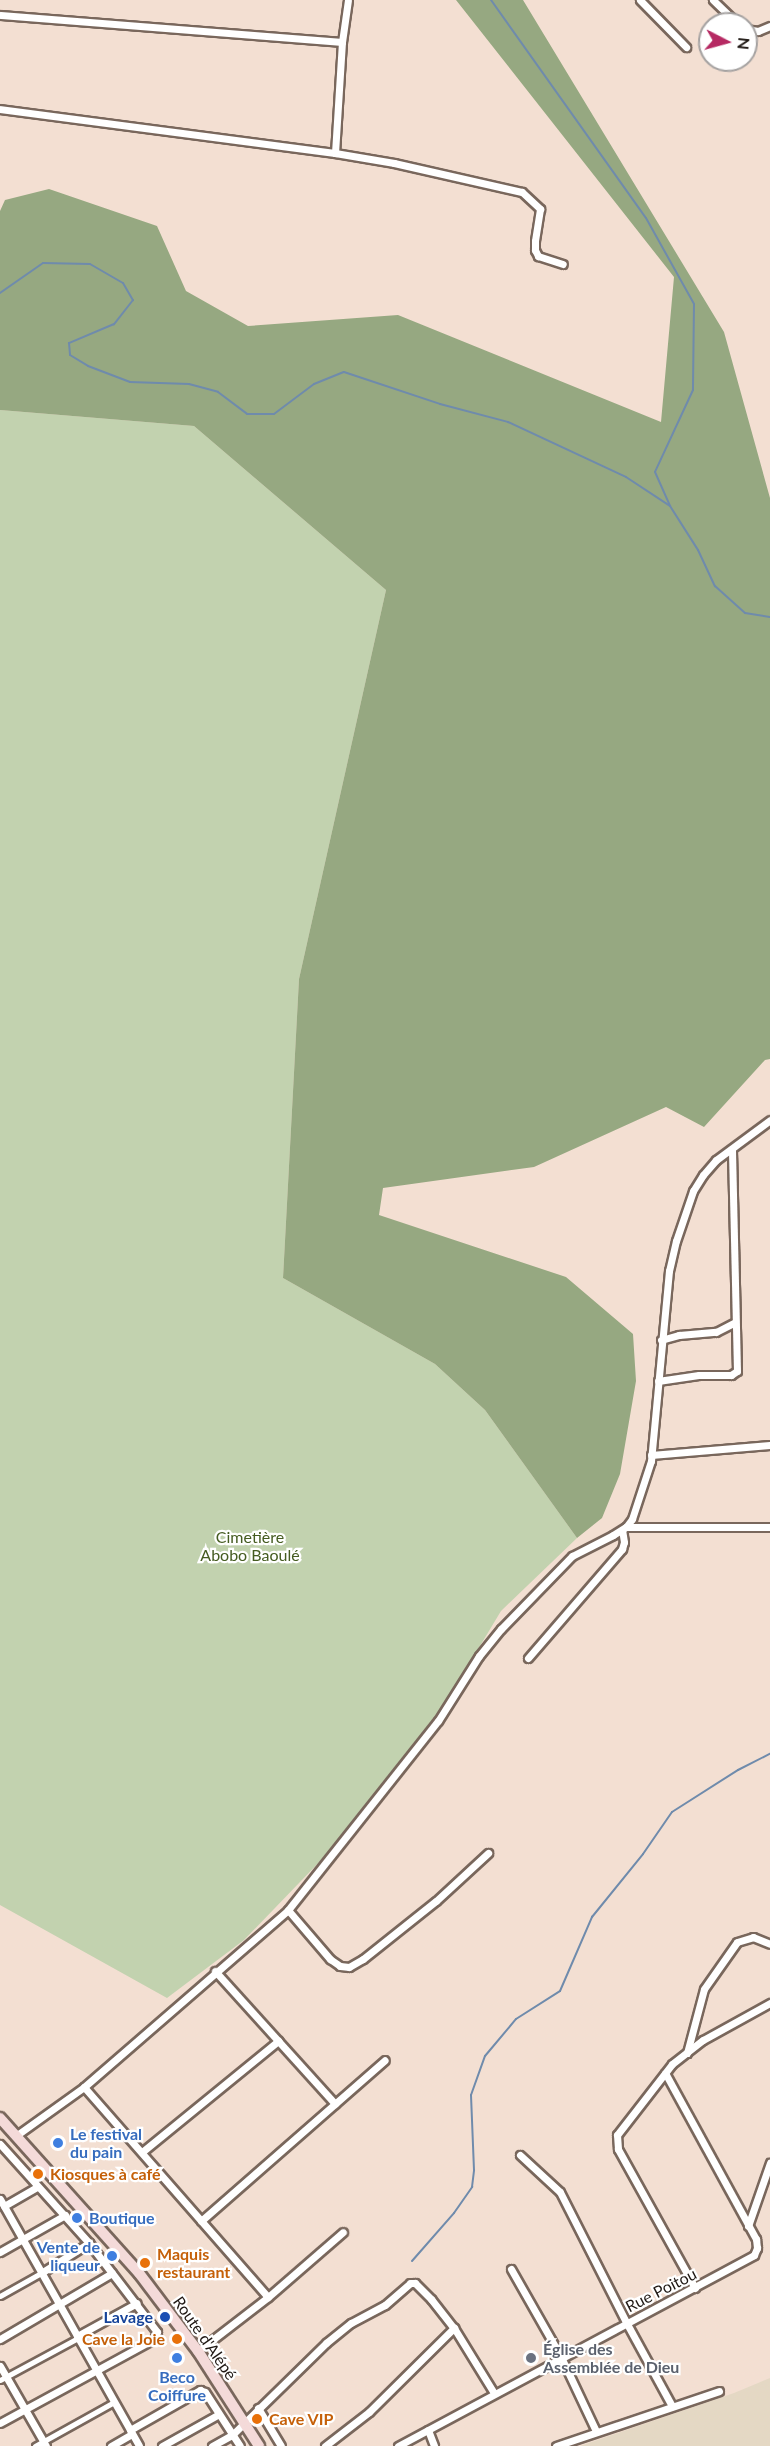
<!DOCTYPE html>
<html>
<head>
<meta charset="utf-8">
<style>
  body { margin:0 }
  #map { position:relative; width:770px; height:2446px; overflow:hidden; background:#f3dfd2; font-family:Lato,sans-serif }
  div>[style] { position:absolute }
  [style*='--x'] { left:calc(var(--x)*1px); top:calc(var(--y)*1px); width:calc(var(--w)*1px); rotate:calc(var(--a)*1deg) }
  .education>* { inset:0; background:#e4d8c4 }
  .green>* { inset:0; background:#c2d2af }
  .forest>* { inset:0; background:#96a881 }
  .stream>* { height:2px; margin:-1px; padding:0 1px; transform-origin:1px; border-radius:1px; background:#6f8bac }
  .roads { filter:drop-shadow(2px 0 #79675c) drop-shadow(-2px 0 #79675c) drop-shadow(0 2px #79675c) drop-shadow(0 -2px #79675c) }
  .pedestrian>* { height:5px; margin:-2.5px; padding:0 2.5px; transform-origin:2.5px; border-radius:2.5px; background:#fff }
  .minor>* { height:7px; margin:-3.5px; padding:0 3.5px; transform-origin:3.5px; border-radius:3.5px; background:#fff }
  .secondary>* { height:10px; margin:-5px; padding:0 5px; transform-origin:5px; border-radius:5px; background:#f4dad9 }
  .dots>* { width:16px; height:16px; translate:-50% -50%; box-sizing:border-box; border:3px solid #fff; border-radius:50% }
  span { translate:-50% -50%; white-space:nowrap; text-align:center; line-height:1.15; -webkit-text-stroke:4.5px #fff; paint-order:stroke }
  .park-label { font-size:16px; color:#455c21 }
  .shop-label { font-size:16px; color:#366cbe; font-weight:700 }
  .left { translate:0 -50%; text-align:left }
  .right { translate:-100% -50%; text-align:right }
  .food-label { font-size:16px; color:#c56008; font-weight:700 }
  .street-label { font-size:16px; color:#1e1713 }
  .transit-label { font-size:16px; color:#164399; font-weight:700 }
  .worship-label { font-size:16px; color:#5b616d; font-weight:700 }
  .north { position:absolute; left:698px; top:12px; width:60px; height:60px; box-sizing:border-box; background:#fff; border:2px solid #a5a2a1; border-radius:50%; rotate:96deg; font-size:16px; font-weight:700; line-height:24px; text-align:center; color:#1e1713 }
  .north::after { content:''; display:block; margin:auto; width:21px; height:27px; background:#b62a63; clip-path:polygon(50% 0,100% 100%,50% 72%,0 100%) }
</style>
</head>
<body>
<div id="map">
  <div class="education">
    <i style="clip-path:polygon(770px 2378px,770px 2446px,580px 2446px,734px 2393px)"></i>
  </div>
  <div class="green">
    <i style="clip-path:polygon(0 410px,194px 426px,386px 590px,299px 979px,283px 1278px,435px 1364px,485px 1410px,577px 1538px,501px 1611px,442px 1709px,352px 1828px,244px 1940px,167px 1998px,0 1905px)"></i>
  </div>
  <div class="forest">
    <i style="clip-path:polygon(456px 0,523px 0,724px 332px,770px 498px,770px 1059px,765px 1060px,704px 1127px,666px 1107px,534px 1167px,383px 1188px,379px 1215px,566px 1277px,633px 1334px,636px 1381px,620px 1474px,602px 1518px,577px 1538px,485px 1410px,435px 1364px,283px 1278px,299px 979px,386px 590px,194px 426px,0 410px,0 211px,5px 200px,49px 189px,157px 226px,186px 291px,248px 326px,398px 315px,661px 422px,674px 277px)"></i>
  </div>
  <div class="stream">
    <i style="--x:491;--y:0;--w:267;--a:54.6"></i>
    <i style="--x:646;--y:218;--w:98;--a:60.8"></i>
    <i style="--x:694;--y:304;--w:86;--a:90.7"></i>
    <i style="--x:693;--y:390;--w:90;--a:114.9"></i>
    <i style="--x:655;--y:472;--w:37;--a:66"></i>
    <i style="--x:0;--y:293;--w:52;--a:-34.9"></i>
    <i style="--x:43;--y:263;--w:47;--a:1.2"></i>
    <i style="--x:90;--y:264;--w:38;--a:30"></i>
    <i style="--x:123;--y:283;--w:20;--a:60"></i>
    <i style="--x:133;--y:300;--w:31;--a:128"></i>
    <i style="--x:114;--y:324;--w:49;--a:157.1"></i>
    <i style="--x:69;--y:343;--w:12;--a:85"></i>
    <i style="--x:70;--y:355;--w:21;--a:31"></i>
    <i style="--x:88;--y:366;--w:45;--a:20.9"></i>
    <i style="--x:130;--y:382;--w:59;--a:1.9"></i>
    <i style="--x:189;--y:384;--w:30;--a:15"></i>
    <i style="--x:218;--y:392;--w:36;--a:37"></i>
    <i style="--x:247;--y:414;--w:27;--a:0"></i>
    <i style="--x:274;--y:414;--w:50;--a:-36.9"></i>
    <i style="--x:314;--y:384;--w:32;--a:-22"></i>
    <i style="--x:344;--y:372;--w:101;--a:18.4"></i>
    <i style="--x:440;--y:404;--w:70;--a:14.8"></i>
    <i style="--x:508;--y:422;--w:130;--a:25"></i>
    <i style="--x:626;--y:477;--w:53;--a:33.4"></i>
    <i style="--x:670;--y:506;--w:52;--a:57.5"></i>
    <i style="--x:698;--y:550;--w:40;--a:65"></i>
    <i style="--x:715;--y:586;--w:40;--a:42"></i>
    <i style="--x:745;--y:613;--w:25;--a:9"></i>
    <i style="--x:412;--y:2261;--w:64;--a:-48.8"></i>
    <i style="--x:454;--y:2213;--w:32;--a:-55"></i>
    <i style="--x:472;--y:2187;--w:17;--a:-83"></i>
    <i style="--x:474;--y:2170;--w:75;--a:-92.3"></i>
    <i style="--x:471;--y:2095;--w:41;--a:-70.3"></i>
    <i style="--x:485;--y:2056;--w:48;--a:-50"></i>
    <i style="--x:516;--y:2019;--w:52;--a:-32.5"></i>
    <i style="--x:560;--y:1991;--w:81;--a:-66.6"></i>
    <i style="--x:592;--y:1917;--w:81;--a:-51"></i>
    <i style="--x:643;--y:1854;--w:51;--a:-55.4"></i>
    <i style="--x:672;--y:1812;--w:78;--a:-32.5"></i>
    <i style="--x:738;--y:1770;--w:36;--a:-27"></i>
  </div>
  <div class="roads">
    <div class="pedestrian">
      <i style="--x:0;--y:2296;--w:47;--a:-29.3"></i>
      <i style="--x:0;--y:2380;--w:89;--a:-28.3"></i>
      <i style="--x:35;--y:2446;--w:90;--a:-29.1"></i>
    </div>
    <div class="minor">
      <i style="--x:640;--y:0;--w:66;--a:45.6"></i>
      <i style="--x:713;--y:0;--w:35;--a:44"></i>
      <i style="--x:0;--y:15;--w:343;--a:4.5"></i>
      <i style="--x:746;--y:29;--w:12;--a:9"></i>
      <i style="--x:758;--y:31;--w:13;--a:-23"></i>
      <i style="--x:0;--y:109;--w:338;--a:7.5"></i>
      <i style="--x:335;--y:153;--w:111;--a:-86.4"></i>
      <i style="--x:342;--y:42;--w:42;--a:-81.9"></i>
      <i style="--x:335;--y:153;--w:60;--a:9.6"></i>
      <i style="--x:394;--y:163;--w:131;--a:12.8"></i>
      <i style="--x:522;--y:192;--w:25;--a:43"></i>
      <i style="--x:540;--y:209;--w:32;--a:99"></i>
      <i style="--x:535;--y:241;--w:9;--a:90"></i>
      <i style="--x:535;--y:250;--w:7;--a:63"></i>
      <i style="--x:538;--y:256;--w:26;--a:18"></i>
      <i style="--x:661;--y:1340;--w:19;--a:-16"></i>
      <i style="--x:679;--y:1335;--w:37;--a:-5"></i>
      <i style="--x:716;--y:1332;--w:20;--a:-27"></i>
      <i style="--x:658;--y:1381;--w:41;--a:-8.3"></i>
      <i style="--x:699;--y:1375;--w:32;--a:0"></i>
      <i style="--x:731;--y:1375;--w:7;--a:-34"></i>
      <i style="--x:737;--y:1371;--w:222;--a:-91.3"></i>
      <i style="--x:651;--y:1455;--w:119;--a:-4.8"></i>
      <i style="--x:626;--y:1527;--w:144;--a:0"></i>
      <i style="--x:528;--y:1658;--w:144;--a:-49.2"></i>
      <i style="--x:622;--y:1549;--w:7;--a:-74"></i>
      <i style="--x:624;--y:1542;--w:12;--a:-99"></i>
      <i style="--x:288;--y:1910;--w:241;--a:-51.6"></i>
      <i style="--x:438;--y:1721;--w:77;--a:-57.8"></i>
      <i style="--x:479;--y:1656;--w:35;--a:-51"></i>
      <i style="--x:501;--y:1629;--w:102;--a:-45.8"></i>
      <i style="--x:572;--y:1556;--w:46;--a:-27.1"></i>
      <i style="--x:613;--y:1535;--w:15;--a:-32"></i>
      <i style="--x:626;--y:1527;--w:10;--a:-53"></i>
      <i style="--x:632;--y:1519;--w:61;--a:-71.9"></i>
      <i style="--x:651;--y:1461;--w:191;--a:-84.6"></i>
      <i style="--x:669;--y:1271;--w:31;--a:-77"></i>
      <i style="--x:676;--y:1241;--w:53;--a:-71.2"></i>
      <i style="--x:693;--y:1191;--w:19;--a:-58"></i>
      <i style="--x:703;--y:1175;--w:20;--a:-49"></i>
      <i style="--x:716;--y:1160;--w:67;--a:-36.5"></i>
      <i style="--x:215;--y:1971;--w:179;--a:47.9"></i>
      <i style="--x:687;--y:2053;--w:66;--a:-75.1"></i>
      <i style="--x:704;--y:1989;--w:57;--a:-54.9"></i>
      <i style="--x:737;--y:1942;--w:17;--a:-17"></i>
      <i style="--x:753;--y:1937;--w:18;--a:22"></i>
      <i style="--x:84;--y:2087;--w:279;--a:48.8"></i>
      <i style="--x:17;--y:2135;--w:82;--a:-35.6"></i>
      <i style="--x:84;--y:2087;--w:270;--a:-40.9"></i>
      <i style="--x:288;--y:1910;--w:65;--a:49.4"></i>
      <i style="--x:330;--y:1959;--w:12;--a:35"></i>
      <i style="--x:340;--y:1966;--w:9;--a:6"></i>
      <i style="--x:349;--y:1967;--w:16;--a:-30"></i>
      <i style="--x:363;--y:1959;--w:93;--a:-38.5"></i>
      <i style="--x:436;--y:1901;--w:71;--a:-42.7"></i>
      <i style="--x:0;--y:2144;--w:133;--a:48"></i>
      <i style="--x:89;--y:2243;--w:112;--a:52.6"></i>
      <i style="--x:157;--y:2332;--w:8;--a:113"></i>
      <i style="--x:154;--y:2339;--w:175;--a:151.4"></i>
      <i style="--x:142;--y:2152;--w:176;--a:-39.2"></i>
      <i style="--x:520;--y:2155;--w:54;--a:42.8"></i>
      <i style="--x:560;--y:2192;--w:146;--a:63.1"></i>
      <i style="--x:626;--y:2322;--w:96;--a:61.3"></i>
      <i style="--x:0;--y:2199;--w:283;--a:60.6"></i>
      <i style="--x:4;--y:2206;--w:38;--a:-30"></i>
      <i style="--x:201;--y:2221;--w:244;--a:-41.2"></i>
      <i style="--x:748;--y:2226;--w:67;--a:-70.8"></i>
      <i style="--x:0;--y:2252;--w:75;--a:-29.6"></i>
      <i style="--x:511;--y:2269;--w:101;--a:60.4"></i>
      <i style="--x:561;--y:2357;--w:82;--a:64.7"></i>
      <i style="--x:41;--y:2273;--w:57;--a:-32"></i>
      <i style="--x:695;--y:2288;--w:159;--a:-119"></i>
      <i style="--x:618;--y:2149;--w:14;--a:-94"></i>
      <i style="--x:617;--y:2135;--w:90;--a:-52.2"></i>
      <i style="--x:672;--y:2064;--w:39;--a:-38"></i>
      <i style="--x:703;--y:2040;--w:77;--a:-28.9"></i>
      <i style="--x:77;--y:2336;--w:68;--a:-28.8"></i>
      <i style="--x:0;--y:2339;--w:130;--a:-30.5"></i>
      <i style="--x:198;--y:2351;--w:88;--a:-37.6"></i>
      <i style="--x:268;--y:2297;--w:99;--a:-40.9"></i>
      <i style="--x:0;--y:2366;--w:92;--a:60.1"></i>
      <i style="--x:258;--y:2408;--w:44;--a:58.8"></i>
      <i style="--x:130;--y:2430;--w:81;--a:-29.7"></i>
      <i style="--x:200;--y:2390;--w:5;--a:22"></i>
      <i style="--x:205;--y:2392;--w:64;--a:57.1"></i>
      <i style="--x:428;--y:2430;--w:17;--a:69"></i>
      <i style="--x:111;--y:2446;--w:24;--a:-30"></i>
      <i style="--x:162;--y:2446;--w:65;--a:-29.3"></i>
      <i style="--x:212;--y:2446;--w:23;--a:-29"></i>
      <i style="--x:232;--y:2435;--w:132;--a:-44.4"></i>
      <i style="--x:326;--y:2343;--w:32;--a:-39"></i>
      <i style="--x:351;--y:2323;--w:38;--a:-28"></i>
      <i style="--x:385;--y:2305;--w:33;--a:-41"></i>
      <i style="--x:410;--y:2283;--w:5;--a:0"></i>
      <i style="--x:415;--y:2283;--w:23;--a:45"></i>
      <i style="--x:431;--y:2299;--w:37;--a:52"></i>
      <i style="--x:325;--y:2446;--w:56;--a:-37.7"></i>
      <i style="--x:369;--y:2412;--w:120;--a:-44.7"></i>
      <i style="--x:454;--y:2328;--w:76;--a:58.4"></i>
      <i style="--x:398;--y:2446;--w:404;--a:-28.2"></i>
      <i style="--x:754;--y:2255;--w:8;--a:-67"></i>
      <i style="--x:757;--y:2248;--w:9;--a:-96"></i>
      <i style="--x:756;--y:2239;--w:189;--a:-118.7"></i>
      <i style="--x:556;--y:2446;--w:172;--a:-18.6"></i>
    </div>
    <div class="secondary">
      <i style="--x:0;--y:2118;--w:208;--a:48.1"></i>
      <i style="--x:139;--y:2273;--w:98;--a:52.9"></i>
      <i style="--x:198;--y:2351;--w:113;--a:57.3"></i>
    </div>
  </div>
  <div class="dots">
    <i style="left:58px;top:2143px;background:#3f7fe0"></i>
    <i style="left:38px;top:2174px;background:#e8710a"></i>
    <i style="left:77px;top:2218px;background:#3f7fe0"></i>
    <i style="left:112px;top:2256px;background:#3f7fe0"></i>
    <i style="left:145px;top:2263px;background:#e8710a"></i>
    <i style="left:165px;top:2317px;background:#1a4fb4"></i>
    <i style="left:177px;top:2339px;background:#e8710a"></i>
    <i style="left:177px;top:2358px;background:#3f7fe0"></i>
    <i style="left:531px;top:2358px;background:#6b7280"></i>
    <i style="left:257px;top:2419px;background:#e8710a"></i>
  </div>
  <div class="park-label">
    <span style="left:250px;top:1546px">Cimetière<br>Abobo Baoulé</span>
  </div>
  <div class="shop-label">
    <span class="left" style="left:70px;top:2143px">Le festival<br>du pain</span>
    <span class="left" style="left:89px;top:2218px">Boutique</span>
    <span class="right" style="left:100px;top:2256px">Vente de<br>liqueur</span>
    <span style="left:177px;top:2386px">Beco<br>Coiffure</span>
  </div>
  <div class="food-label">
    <span class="left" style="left:50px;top:2174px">Kiosques à café</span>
    <span class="left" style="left:157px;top:2263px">Maquis<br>restaurant</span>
    <span class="right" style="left:165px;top:2339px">Cave la Joie</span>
    <span class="left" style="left:269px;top:2419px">Cave VIP</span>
  </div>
  <div class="street-label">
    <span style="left:661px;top:2290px;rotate:-27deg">Rue Poitou</span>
    <span style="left:205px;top:2338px;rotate:55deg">Route d'Alépé</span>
  </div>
  <div class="transit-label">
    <span class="right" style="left:153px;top:2317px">Lavage</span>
  </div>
  <div class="worship-label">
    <span class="left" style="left:543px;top:2358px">Église des<br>Assemblée de Dieu</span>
  </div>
  <div class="north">N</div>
</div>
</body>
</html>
